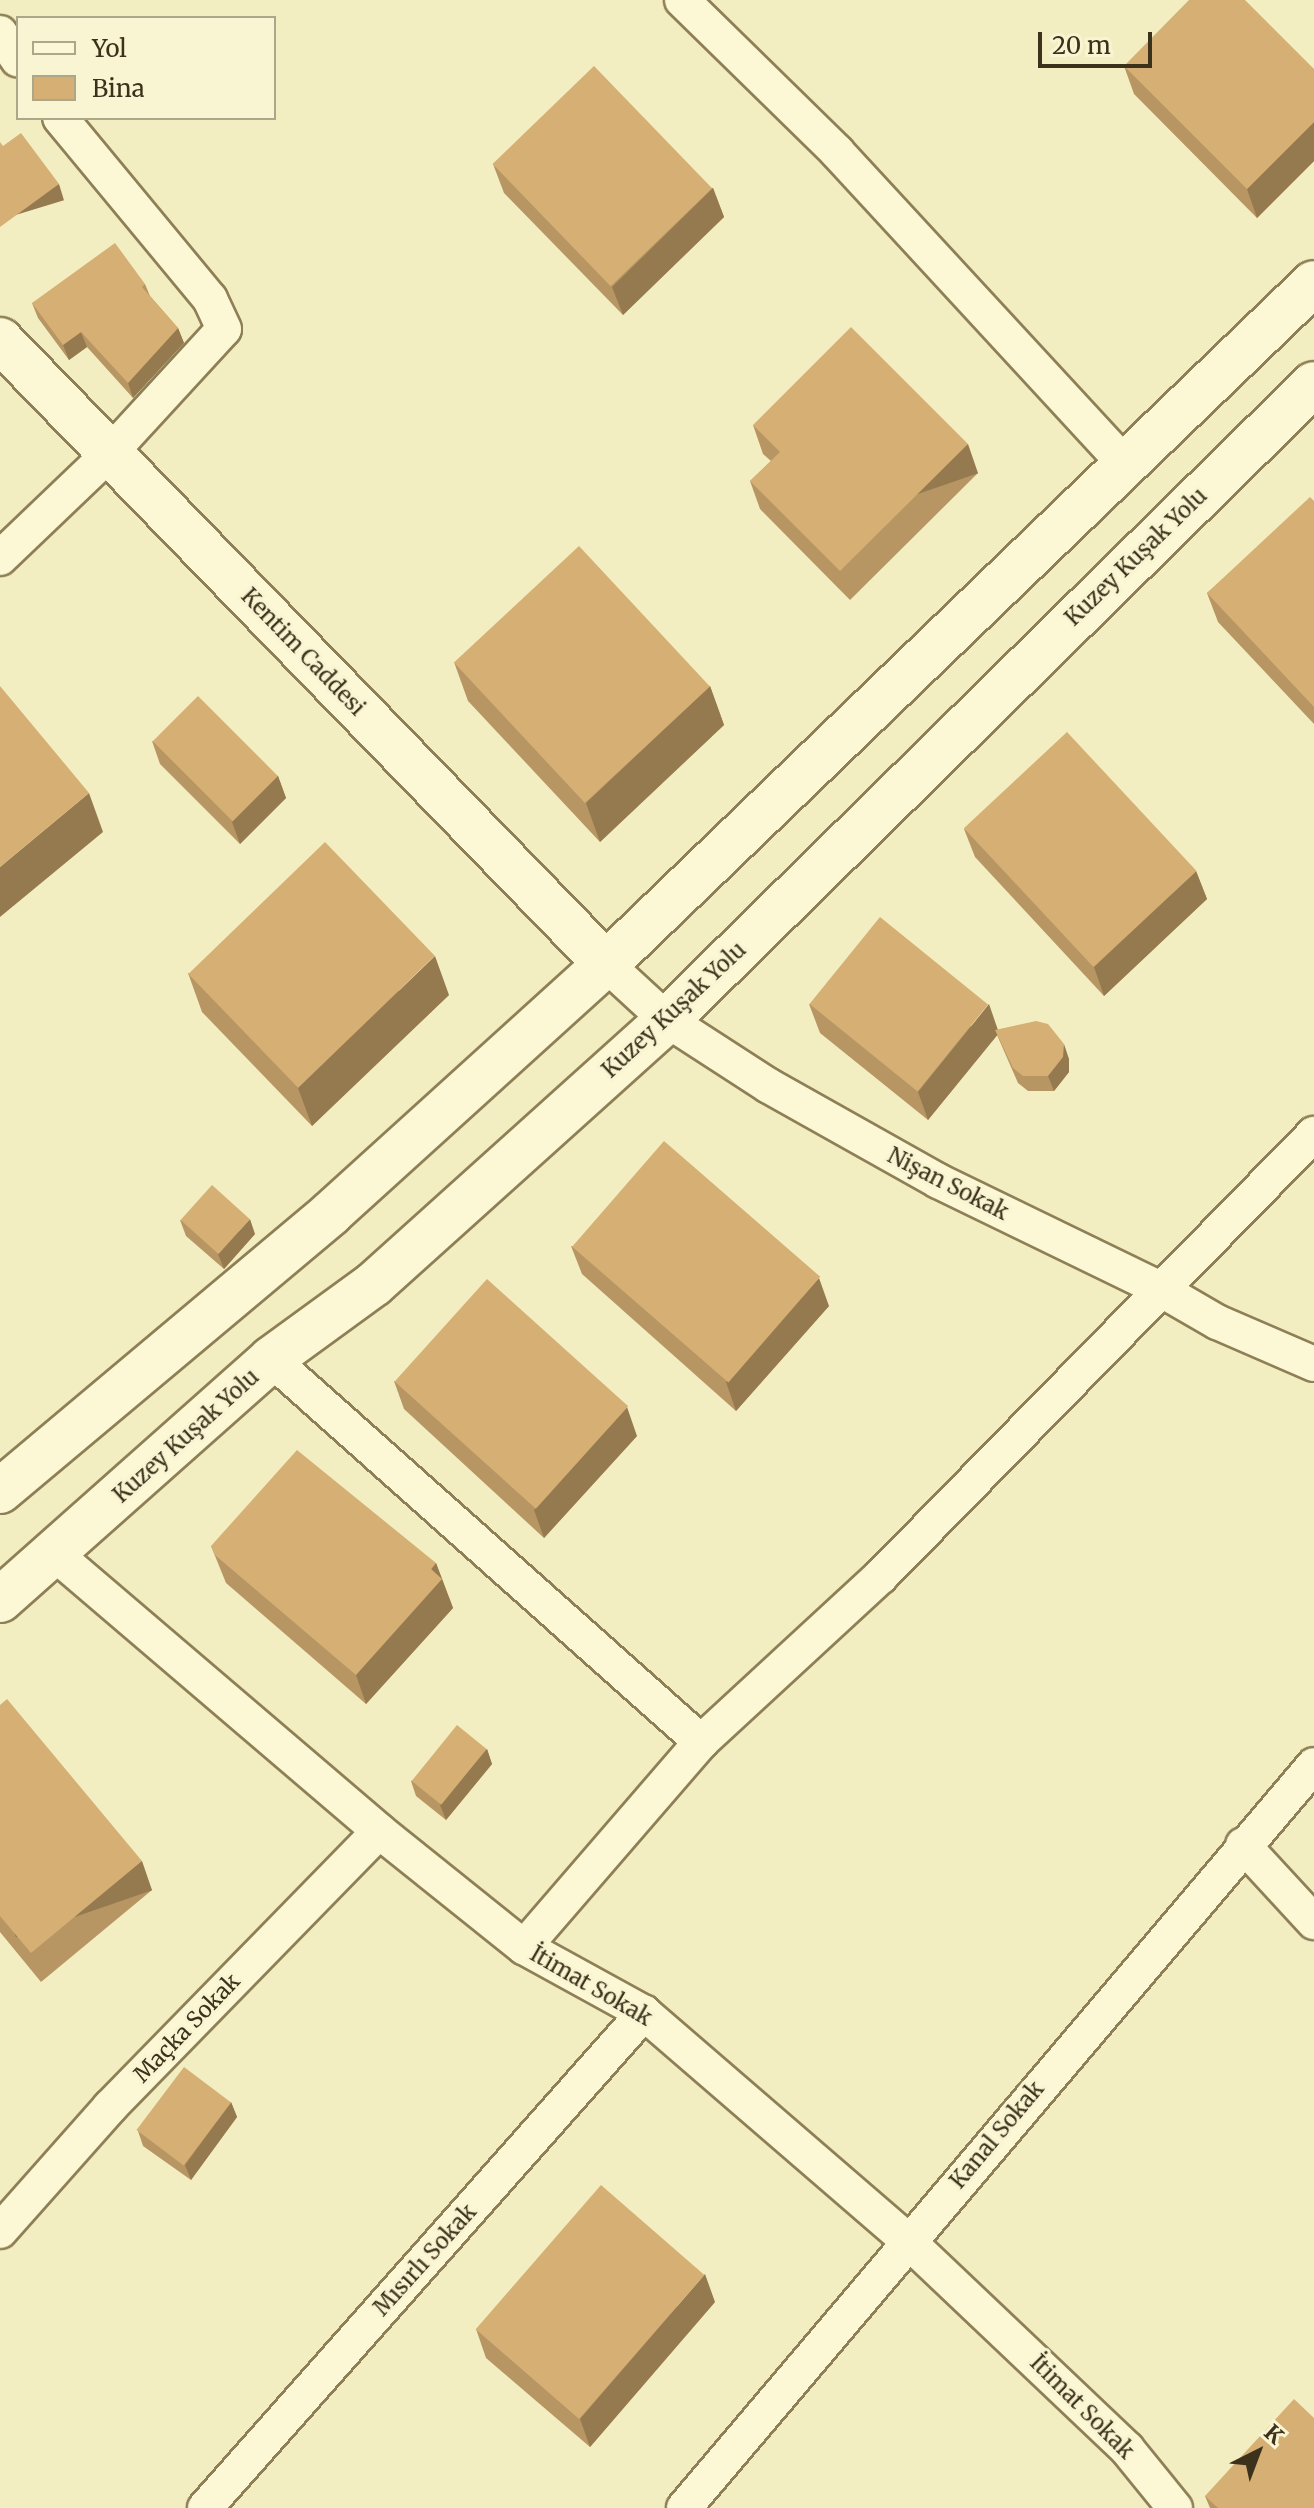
<!DOCTYPE html>
<html>
<head>
<meta charset="utf-8">
<style>
  body { margin:0 }
  #map { position:relative; width:1314px; height:2508px; overflow:hidden; background:#f3eec1; font-family:Merriweather,serif }
  div>[style] { position:absolute }
  [style*='--x'] { left:calc(var(--x)*1px); top:calc(var(--y)*1px); width:calc(var(--w)*1px); rotate:calc(var(--a)*1deg) }
  .roads { filter:drop-shadow(2px 0 #8e7f56) drop-shadow(-2px 0 #8e7f56) drop-shadow(0 2px #8e7f56) drop-shadow(0 -2px #8e7f56) }
  .minor>* { height:34px; margin:-17px; padding:0 17px; transform-origin:17px; border-radius:17px; background:#fcf8d5 }
  .tertiary>* { height:44px; margin:-22px; padding:0 22px; transform-origin:22px; border-radius:22px; background:#fcf8d5 }
  .secondary>* { height:44px; margin:-22px; padding:0 22px; transform-origin:22px; border-radius:22px; background:#fcf8d5 }
  .wall>* { inset:0; background:#b79663 }
  .shaded-wall>* { inset:0; background:#957a50; transform-origin:0 0 }
  .building>* { inset:0; background:#d5af73; transform-origin:0 0 }
  span { translate:-50% -50%; white-space:nowrap; text-align:center; line-height:1.15; -webkit-text-stroke:6px #f9f5d2; paint-order:stroke }
  .street-label { font-size:22px; color:#3c321c }
  .legend { position:absolute; left:16px; top:16px; width:260px; height:104px; box-sizing:border-box; background:#f9f5d2; border:2px solid #ada789; margin:0; padding:10px 14px; list-style:none; font-size:24px; color:#3c321c }
  .legend li { display:flex; align-items:center; gap:16px; height:40px }
  .legend b { width:40px; border:2px solid #ada789 }
  .north { position:absolute; left:1218px; top:2412px; width:80px; height:80px; -webkit-text-stroke:6px #f9f5d2; paint-order:stroke; rotate:42deg; font-size:22px; font-weight:700; line-height:32px; text-align:center; color:#3c321c }
  .north::after { content:''; display:block; margin:auto; width:28px; height:36px; background:#3c321c; clip-path:polygon(50% 0,100% 100%,50% 72%,0 100%) }
  .scale { position:absolute; left:1038px; top:32px; width:114px; height:36px; box-sizing:border-box; border:4px solid #3c321c; border-top:0; padding-left:10px; font-size:24px; line-height:28px; white-space:nowrap; color:#3c321c; -webkit-text-stroke:6px #f9f5d2; paint-order:stroke }
</style>
</head>
<body>
<div id="map">
  <div class="roads">
    <div class="minor">
      <i style="--x:682;--y:0;--w:217;--a:44.4"></i>
      <i style="--x:837;--y:152;--w:423;--a:47.3"></i>
      <i style="--x:0;--y:33;--w:32;--a:56"></i>
      <i style="--x:0;--y:558;--w:152;--a:-43.7"></i>
      <i style="--x:110;--y:453;--w:168;--a:-47.4"></i>
      <i style="--x:224;--y:329;--w:33;--a:-115"></i>
      <i style="--x:210;--y:299;--w:235;--a:-129.6"></i>
      <i style="--x:606;--y:964;--w:83;--a:42.6"></i>
      <i style="--x:667;--y:1020;--w:121;--a:32.9"></i>
      <i style="--x:769;--y:1086;--w:194;--a:29.3"></i>
      <i style="--x:938;--y:1181;--w:247;--a:25.9"></i>
      <i style="--x:1160;--y:1289;--w:66;--a:30.1"></i>
      <i style="--x:1217;--y:1322;--w:106;--a:23.4"></i>
      <i style="--x:271;--y:1359;--w:576;--a:41.69"></i>
      <i style="--x:55;--y:1554;--w:426;--a:40.5"></i>
      <i style="--x:379;--y:1831;--w:186;--a:38.7"></i>
      <i style="--x:524;--y:1947;--w:137;--a:28.8"></i>
      <i style="--x:644;--y:2013;--w:349;--a:40.8"></i>
      <i style="--x:908;--y:2241;--w:302;--a:43.5"></i>
      <i style="--x:1127;--y:2449;--w:76;--a:50.9"></i>
      <i style="--x:1243;--y:1845;--w:105;--a:47.3"></i>
      <i style="--x:524;--y:1947;--w:271;--a:-49.2"></i>
      <i style="--x:701;--y:1742;--w:245;--a:-42.7"></i>
      <i style="--x:881;--y:1576;--w:619;--a:-45.59"></i>
      <i style="--x:0;--y:2231;--w:166;--a:-48.4"></i>
      <i style="--x:110;--y:2107;--w:385;--a:-45.7"></i>
      <i style="--x:205;--y:2508;--w:662;--a:-48.43"></i>
      <i style="--x:684;--y:2508;--w:974;--a:-49.7"></i>
    </div>
    <div class="tertiary">
      <i style="--x:0;--y:340;--w:870;--a:45.84"></i>
    </div>
    <div class="secondary">
      <i style="--x:0;--y:1491;--w:432;--a:-40"></i>
      <i style="--x:331;--y:1213;--w:371;--a:-42.2"></i>
      <i style="--x:606;--y:964;--w:982;--a:-43.89"></i>
      <i style="--x:0;--y:1600;--w:363;--a:-41.6"></i>
      <i style="--x:271;--y:1359;--w:127;--a:-36.1"></i>
      <i style="--x:374;--y:1284;--w:394;--a:-42"></i>
      <i style="--x:667;--y:1020;--w:907;--a:-44.51"></i>
    </div>
  </div>
  <div class="wall">
    <i style="clip-path:polygon(1124px 66px,1314px 69px,1314px 161px,1257px 218px,1134px 94px)"></i>
    <i style="clip-path:polygon(493px 164px,713px 188px,724px 217px,623px 315px,504px 193px)"></i>
    <i style="clip-path:polygon(145px 284px,150px 296px,178px 328px,184px 343px,133px 398px,87px 347px,69px 360px,38px 318px,32px 303px)"></i>
    <i style="clip-path:polygon(753px 425px,978px 473px,850px 600px,760px 509px,750px 481px,771px 461px,763px 454px)"></i>
    <i style="clip-path:polygon(1314px 501px,1314px 724px,1218px 622px,1207px 593px)"></i>
    <i style="clip-path:polygon(454px 662px,710px 686px,724px 725px,600px 842px,468px 701px)"></i>
    <i style="clip-path:polygon(152px 741px,278px 776px,286px 798px,240px 844px,160px 764px)"></i>
    <i style="clip-path:polygon(964px 829px,1196px 871px,1207px 899px,1104px 996px,975px 857px)"></i>
    <i style="clip-path:polygon(188px 973px,449px 995px,312px 1126px,202px 1012px)"></i>
    <i style="clip-path:polygon(809px 1004px,998px 1030px,1069px 1059px,1069px 1072px,1054px 1091px,1028px 1091px,1018px 1083px,997px 1035px,928px 1120px,820px 1033px)"></i>
    <i style="clip-path:polygon(180px 1220px,255px 1234px,224px 1269px,186px 1236px)"></i>
    <i style="clip-path:polygon(571px 1246px,829px 1306px,736px 1411px,582px 1274px)"></i>
    <i style="clip-path:polygon(394px 1381px,637px 1436px,544px 1538px,404px 1409px)"></i>
    <i style="clip-path:polygon(211px 1546px,436px 1563px,453px 1608px,366px 1704px,226px 1583px)"></i>
    <i style="clip-path:polygon(0 1705px,152px 1890px,41px 1982px,0 1932px)"></i>
    <i style="clip-path:polygon(487px 1749px,492px 1764px,446px 1820px,416px 1796px,411px 1781px)"></i>
    <i style="clip-path:polygon(231px 2102px,237px 2117px,191px 2180px,143px 2146px,138px 2131px)"></i>
    <i style="clip-path:polygon(715px 2302px,590px 2447px,486px 2358px,476px 2329px)"></i>
    <i style="clip-path:polygon(1205px 2496px,1314px 2508px,1210px 2508px)"></i>
  </div>
  <div class="shaded-wall">
    <i style="clip-path:polygon(1314px 122px,1314px 161px,1257px 218px,1247px 189px)"></i>
    <i style="left:59px;top:184px;width:17px;height:73px;rotate:73deg"></i>
    <i style="clip-path:polygon(713px 188px,724px 217px,623px 315px,612px 287px)"></i>
    <i style="clip-path:polygon(178px 328px,184px 343px,133px 398px,128px 383px)"></i>
    <i style="clip-path:polygon(81px 332px,87px 347px,69px 360px,63px 345px)"></i>
    <i style="left:968px;top:444px;width:31px;height:180px;rotate:71deg"></i>
    <i style="clip-path:polygon(710px 686px,724px 725px,600px 842px,586px 803px)"></i>
    <i style="clip-path:polygon(278px 776px,286px 798px,240px 844px,232px 822px)"></i>
    <i style="clip-path:polygon(89px 793px,103px 832px,0 917px,0 867px)"></i>
    <i style="clip-path:polygon(1196px 871px,1207px 899px,1104px 996px,1094px 967px)"></i>
    <i style="clip-path:polygon(435px 956px,449px 995px,312px 1126px,298px 1088px)"></i>
    <i style="clip-path:polygon(989px 1004px,999px 1033px,928px 1120px,918px 1092px)"></i>
    <i style="clip-path:polygon(1064px 1044px,1069px 1059px,1069px 1072px,1054px 1091px,1048px 1076px)"></i>
    <i style="clip-path:polygon(250px 1219px,255px 1234px,224px 1269px,218px 1254px)"></i>
    <i style="clip-path:polygon(819px 1278px,829px 1306px,736px 1411px,726px 1382px)"></i>
    <i style="clip-path:polygon(627px 1407px,637px 1436px,544px 1538px,534px 1510px)"></i>
    <i style="clip-path:polygon(436px 1563px,453px 1608px,366px 1704px,356px 1675px)"></i>
    <i style="clip-path:polygon(487px 1749px,492px 1764px,446px 1820px,440px 1805px)"></i>
    <i style="left:142px;top:1861px;width:31px;height:144px;rotate:71deg"></i>
    <i style="clip-path:polygon(231px 2102px,237px 2117px,191px 2180px,185px 2165px)"></i>
    <i style="clip-path:polygon(705px 2274px,715px 2302px,590px 2447px,580px 2419px)"></i>
  </div>
  <div class="building">
    <i style="clip-path:polygon(1189px 0,1245px 0,1314px 69px,1314px 122px,1247px 189px,1124px 66px)"></i>
    <i style="left:594px;top:66px;width:170px;height:141px;rotate:46deg"></i>
    <i style="clip-path:polygon(21px 133px,59px 184px,0 227px,0 142px,3px 146px)"></i>
    <i style="clip-path:polygon(115px 243px,145px 284px,142px 287px,178px 328px,128px 383px,81px 332px,63px 345px,32px 303px)"></i>
    <i style="clip-path:polygon(851px 327px,968px 444px,840px 571px,750px 481px,780px 452px,753px 425px)"></i>
    <i style="clip-path:polygon(1310px 497px,1314px 501px,1314px 707px,1207px 593px)"></i>
    <i style="left:579px;top:546px;width:192px;height:171px;rotate:47deg"></i>
    <i style="clip-path:polygon(0 686px,89px 793px,0 867px)"></i>
    <i style="left:198px;top:696px;width:113px;height:64px;rotate:45deg"></i>
    <i style="left:1067px;top:732px;width:190px;height:141px;rotate:47deg"></i>
    <i style="left:325px;top:842px;width:158px;height:190px;rotate:46deg"></i>
    <i style="left:880px;top:917px;width:139px;height:112px;rotate:39deg"></i>
    <i style="clip-path:polygon(1036px 1021px,1048px 1024px,1064px 1044px,1063px 1057px,1048px 1076px,1023px 1076px,1013px 1068px,995px 1030px)"></i>
    <i style="left:664px;top:1141px;width:207px;height:140px;rotate:41deg"></i>
    <i style="left:212px;top:1185px;width:51px;height:47px;rotate:42deg"></i>
    <i style="left:487px;top:1279px;width:190px;height:138px;rotate:42deg"></i>
    <i style="clip-path:polygon(297px 1450px,436px 1563px,431px 1569px,442px 1579px,356px 1675px,215px 1555px,211px 1546px)"></i>
    <i style="clip-path:polygon(7px 1699px,142px 1861px,31px 1953px,0 1916px,0 1705px)"></i>
    <i style="left:457px;top:1725px;width:38px;height:72px;rotate:39deg"></i>
    <i style="left:184px;top:2067px;width:59px;height:79px;rotate:37deg"></i>
    <i style="left:601px;top:2185px;width:137px;height:191px;rotate:41deg"></i>
    <i style="clip-path:polygon(1294px 2399px,1314px 2418px,1314px 2508px,1218px 2508px,1205px 2496px)"></i>
  </div>
  <div class="street-label">
    <span style="left:1136px;top:557px;rotate:-44deg">Kuzey Kuşak Yolu</span>
    <span style="left:303px;top:652px;rotate:46deg">Kentim Caddesi</span>
    <span style="left:674px;top:1010px;rotate:-43deg">Kuzey Kuşak Yolu</span>
    <span style="left:948px;top:1184px;rotate:27deg">Nişan Sokak</span>
    <span style="left:186px;top:1436px;rotate:-42deg">Kuzey Kuşak Yolu</span>
    <span style="left:591px;top:1986px;rotate:30deg">İtimat Sokak</span>
    <span style="left:187px;top:2028px;rotate:-46deg">Maçka Sokak</span>
    <span style="left:997px;top:2135px;rotate:-50deg">Kanal Sokak</span>
    <span style="left:425px;top:2260px;rotate:-48deg">Mısırlı Sokak</span>
    <span style="left:1082px;top:2407px;rotate:45deg">İtimat Sokak</span>
  </div>
  <ul class="legend">
  <li><b style="height:10px;background:#fcf8d5"></b>Yol</li>
  <li><b style="height:22px;background:#d5af73"></b>Bina</li>
  </ul>
  <div class="north">K</div>
  <div class="scale">20 m</div>
</div>
</body>
</html>
